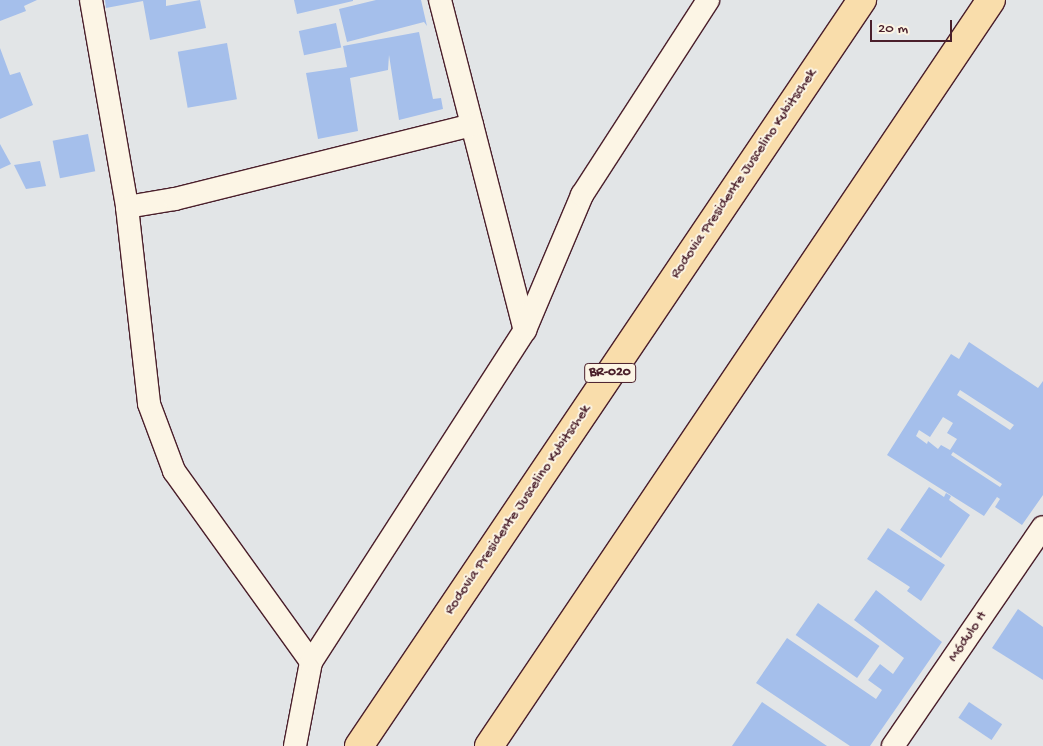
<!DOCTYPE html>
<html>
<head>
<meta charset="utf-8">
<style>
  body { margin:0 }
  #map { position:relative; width:1043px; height:746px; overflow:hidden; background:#e2e5e7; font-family:"Gochi Hand",sans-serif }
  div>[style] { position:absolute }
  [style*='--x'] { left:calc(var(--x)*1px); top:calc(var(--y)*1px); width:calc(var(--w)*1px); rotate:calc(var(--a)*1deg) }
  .building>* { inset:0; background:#a5bfeb; transform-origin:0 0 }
  .roads { filter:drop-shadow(1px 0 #4a1f2b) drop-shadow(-1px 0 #4a1f2b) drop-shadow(0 1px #4a1f2b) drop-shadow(0 -1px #4a1f2b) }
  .minor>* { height:22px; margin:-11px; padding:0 11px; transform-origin:11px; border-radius:11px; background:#fcf5e5 }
  .trunk>* { height:28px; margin:-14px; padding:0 14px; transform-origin:14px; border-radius:14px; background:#f9ddab }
  span { translate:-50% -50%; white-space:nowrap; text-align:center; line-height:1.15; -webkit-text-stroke:4px #fcf5e5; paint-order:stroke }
  .shield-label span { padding:1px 4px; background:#fcf5e5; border:1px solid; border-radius:4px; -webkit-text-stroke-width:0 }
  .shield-label { font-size:14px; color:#4a1f2b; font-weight:700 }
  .street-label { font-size:15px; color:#4a1f2b }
  .scale { position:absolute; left:870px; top:20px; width:82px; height:22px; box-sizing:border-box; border:2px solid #4a1f2b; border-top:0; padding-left:6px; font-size:15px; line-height:18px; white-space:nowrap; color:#4a1f2b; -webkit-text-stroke:4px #fcf5e5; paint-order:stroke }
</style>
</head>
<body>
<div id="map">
  <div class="building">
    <i style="clip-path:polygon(0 0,37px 0,24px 6px,26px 11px,0 21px)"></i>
    <i style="clip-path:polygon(105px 0,166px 0,166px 6px,200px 0,206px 28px,150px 40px,143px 1px,106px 8px)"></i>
    <i style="clip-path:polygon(294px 0,353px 0,353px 1px,297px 14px)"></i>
    <i style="clip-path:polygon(376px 0,421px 0,427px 26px,424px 22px,347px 42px,339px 9px)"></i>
    <i style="left:336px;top:23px;width:25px;height:38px;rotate:78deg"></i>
    <i style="clip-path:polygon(419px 32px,433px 99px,441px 98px,443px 109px,399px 120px,389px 55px,388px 70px,350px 78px,358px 131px,318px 139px,306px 73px,347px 67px,343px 46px)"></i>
    <i style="left:227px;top:43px;width:57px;height:50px;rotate:80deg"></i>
    <i style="clip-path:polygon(0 48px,10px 75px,20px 72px,33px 105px,0 119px)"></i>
    <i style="left:88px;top:134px;width:38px;height:36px;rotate:79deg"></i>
    <i style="clip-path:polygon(0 144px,11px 164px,0 169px)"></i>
    <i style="clip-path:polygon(40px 161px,46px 186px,26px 189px,14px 165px)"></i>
    <i style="clip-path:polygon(evenodd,969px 342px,1038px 388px,1043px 381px,1043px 495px,1022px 525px,995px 507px,1000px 499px,997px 497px,984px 516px,887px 455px,951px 354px,959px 359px,969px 342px,960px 390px,1014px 425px,1010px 430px,957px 395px,960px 390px,969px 342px,943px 417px,953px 423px,947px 433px,957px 439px,950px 450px,941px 445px,938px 449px,928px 441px,927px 444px,916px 436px,919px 430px,930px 437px,943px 417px,969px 342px,953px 452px,1002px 484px,1000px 487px,951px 455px,953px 452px)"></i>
    <i style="clip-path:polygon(929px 487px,944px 497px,946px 493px,951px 496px,949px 500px,970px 515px,941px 558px,900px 530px)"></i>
    <i style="clip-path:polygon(888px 528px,945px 565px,921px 601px,907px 591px,910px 587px,867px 559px)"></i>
    <i style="clip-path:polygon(876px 590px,942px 642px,870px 746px,850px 746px,756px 683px,787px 638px,876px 699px,882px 690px,868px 680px,880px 664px,893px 674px,904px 658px,854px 620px)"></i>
    <i style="left:818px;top:603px;width:75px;height:39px;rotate:35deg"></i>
    <i style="clip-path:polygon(1018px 609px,1043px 627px,1043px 680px,992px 648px)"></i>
    <i style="clip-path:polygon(762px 702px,827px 746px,732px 746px)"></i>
    <i style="left:969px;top:702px;width:40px;height:19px;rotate:34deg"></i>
  </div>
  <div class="roads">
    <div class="minor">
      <i style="--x:91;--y:0;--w:210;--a:80.1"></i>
      <i style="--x:127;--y:207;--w:198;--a:83.6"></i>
      <i style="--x:149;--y:404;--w:72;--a:69.5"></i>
      <i style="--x:174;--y:471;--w:235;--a:54.3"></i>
      <i style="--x:440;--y:0;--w:341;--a:75.6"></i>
      <i style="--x:127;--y:207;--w:49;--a:-9.5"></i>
      <i style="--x:175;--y:199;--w:306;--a:-14"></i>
      <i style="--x:295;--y:746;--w:86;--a:-79.2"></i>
      <i style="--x:311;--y:662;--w:395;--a:-57.2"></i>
      <i style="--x:525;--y:330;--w:147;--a:-67.1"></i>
      <i style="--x:582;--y:195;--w:232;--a:-57.1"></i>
      <i style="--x:893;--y:746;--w:265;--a:-55.6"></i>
    </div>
    <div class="trunk">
      <i style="--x:359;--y:746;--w:900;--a:-56.01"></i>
      <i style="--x:489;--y:746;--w:899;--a:-56.06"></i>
    </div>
  </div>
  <div class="shield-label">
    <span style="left:610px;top:373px">BR-020</span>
  </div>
  <div class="street-label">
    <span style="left:744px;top:174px;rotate:-56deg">Rodovia Presidente Juscelino Kubitschek</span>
    <span style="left:518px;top:510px;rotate:-56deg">Rodovia Presidente Juscelino Kubitschek</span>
    <span style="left:968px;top:637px;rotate:-56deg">Módulo H</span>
  </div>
  <div class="scale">20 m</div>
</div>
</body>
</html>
